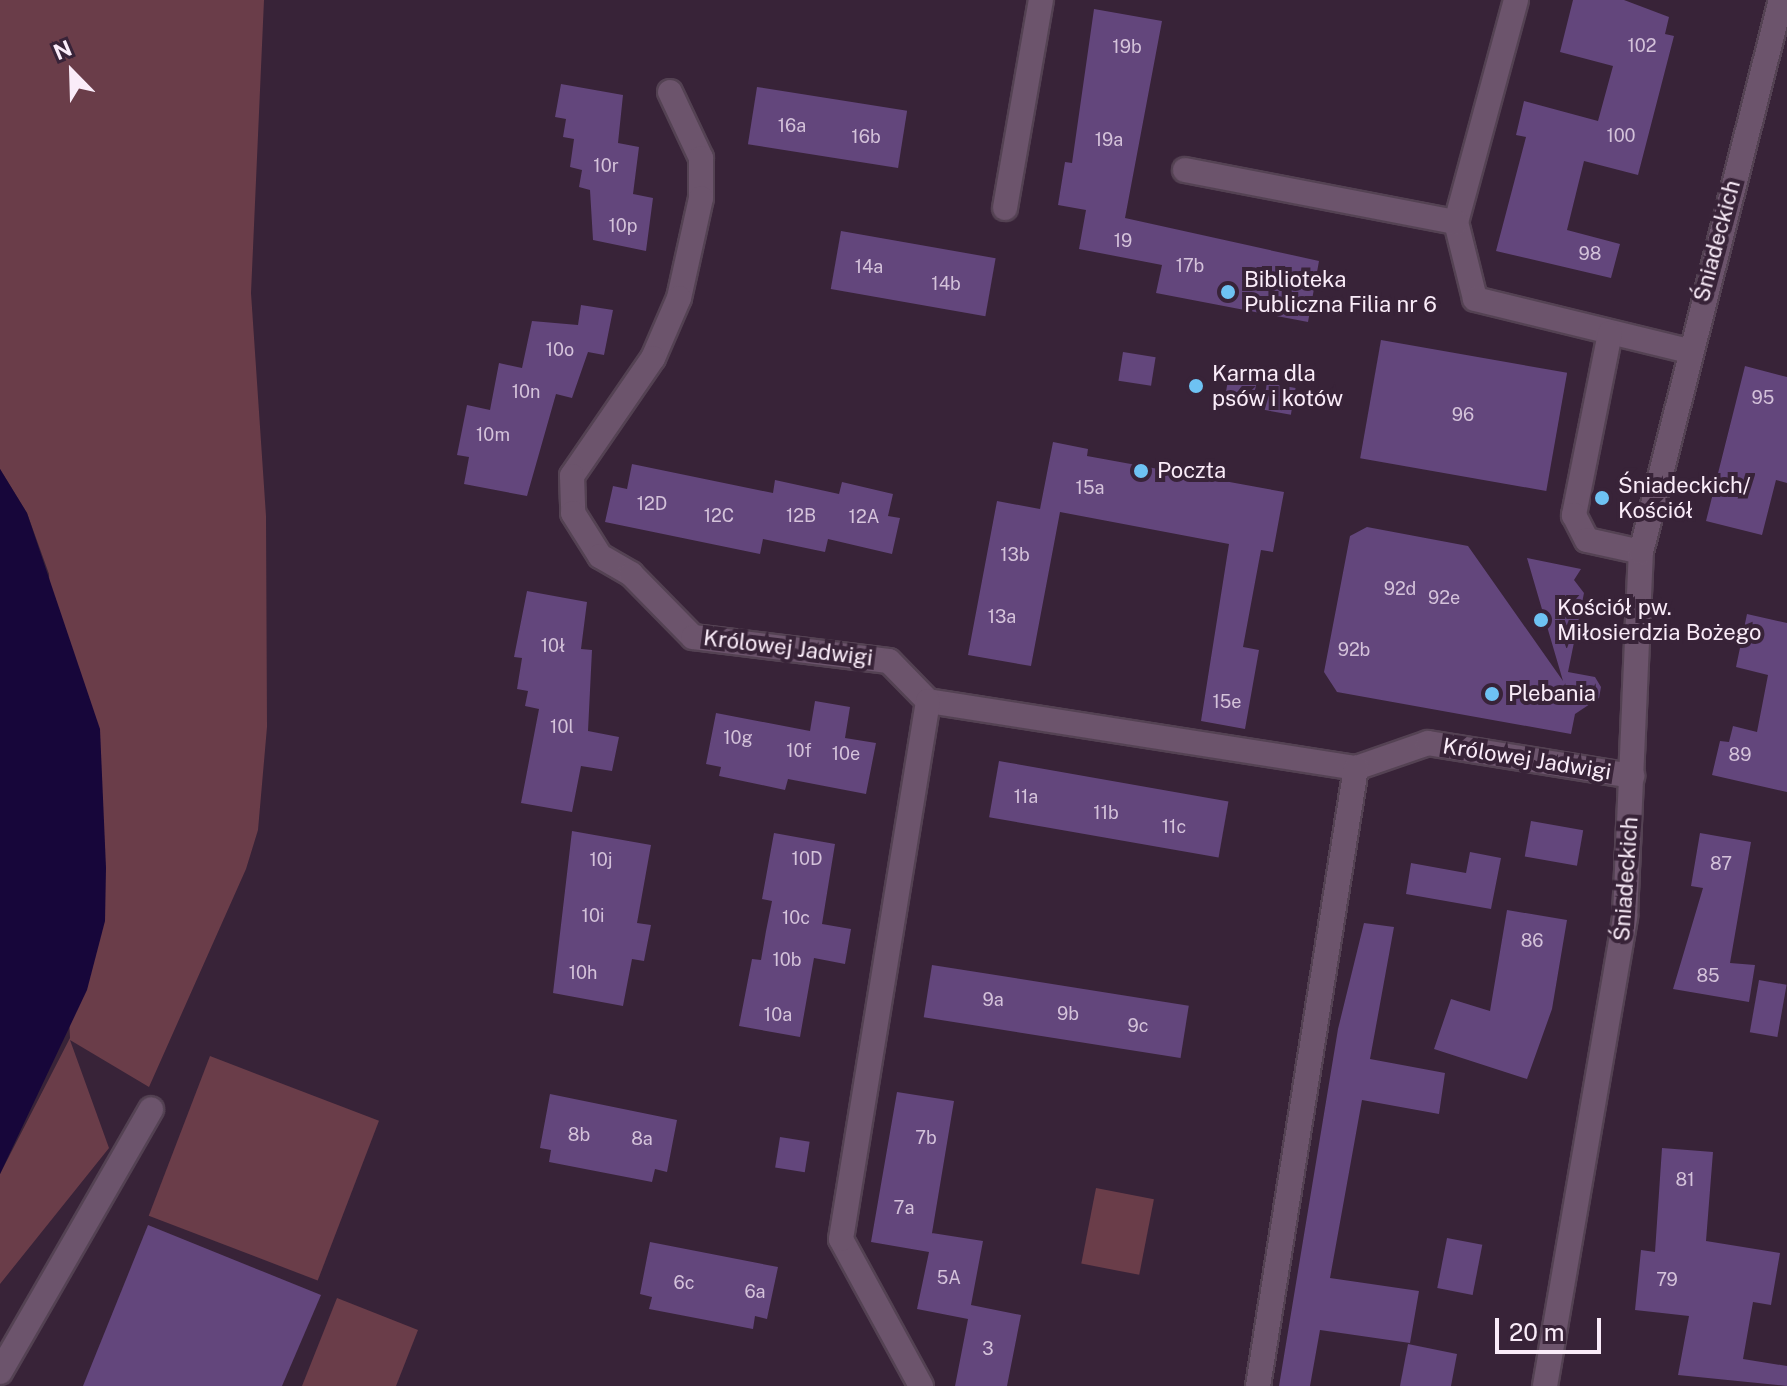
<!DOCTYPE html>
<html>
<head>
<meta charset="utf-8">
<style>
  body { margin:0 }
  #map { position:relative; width:1787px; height:1386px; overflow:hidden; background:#382338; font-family:"Public Sans",sans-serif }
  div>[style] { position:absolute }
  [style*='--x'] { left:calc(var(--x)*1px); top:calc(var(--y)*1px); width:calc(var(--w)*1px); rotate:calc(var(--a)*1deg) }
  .green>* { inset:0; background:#6a3d49; transform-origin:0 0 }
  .water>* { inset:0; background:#17063a }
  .building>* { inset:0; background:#63467c; transform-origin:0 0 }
  .roads { filter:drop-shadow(2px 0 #544253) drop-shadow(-2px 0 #544253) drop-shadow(0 2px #544253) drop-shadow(0 -2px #544253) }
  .minor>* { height:24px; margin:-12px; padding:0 12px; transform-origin:12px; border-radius:12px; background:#6c546c }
  .dots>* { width:22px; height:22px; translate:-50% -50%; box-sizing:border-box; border:4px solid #382338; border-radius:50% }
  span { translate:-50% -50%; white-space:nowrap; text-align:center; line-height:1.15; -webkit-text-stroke:8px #382338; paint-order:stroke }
  .number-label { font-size:18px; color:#d4c2da }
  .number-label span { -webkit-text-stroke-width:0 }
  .street-label { font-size:22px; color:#faecf9 }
  .poi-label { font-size:22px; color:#faecf9 }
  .left { translate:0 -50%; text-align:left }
  .north { position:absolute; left:32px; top:32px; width:80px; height:80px; -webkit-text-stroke:6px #382338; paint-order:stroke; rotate:337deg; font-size:22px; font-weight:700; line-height:32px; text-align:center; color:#faecf9 }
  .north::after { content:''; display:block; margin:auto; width:28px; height:36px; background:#faecf9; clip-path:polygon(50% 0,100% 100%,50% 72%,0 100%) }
  .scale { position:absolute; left:1495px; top:1318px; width:106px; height:36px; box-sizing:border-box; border:4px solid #faecf9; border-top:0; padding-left:10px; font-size:24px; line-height:28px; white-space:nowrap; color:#faecf9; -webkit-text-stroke:6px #382338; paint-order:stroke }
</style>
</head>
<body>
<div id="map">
  <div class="green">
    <i style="clip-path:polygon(0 0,264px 0,251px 293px,266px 516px,267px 727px,258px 830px,246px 869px,149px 1087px,70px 1040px,109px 1148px,0 1284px,0 1174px,70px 1038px,49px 574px,27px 513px,0 469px)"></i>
    <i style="left:210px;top:1056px;width:181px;height:171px;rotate:21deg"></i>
    <i style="left:1096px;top:1188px;width:59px;height:77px;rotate:11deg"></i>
    <i style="clip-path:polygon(337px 1298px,418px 1330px,396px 1386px,302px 1386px)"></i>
  </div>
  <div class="water">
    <i style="clip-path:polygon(0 469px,27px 513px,100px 729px,106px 868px,105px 921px,87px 990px,0 1174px)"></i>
  </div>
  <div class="building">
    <i style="clip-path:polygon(1573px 0,1624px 0,1669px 17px,1665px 34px,1674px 36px,1638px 175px,1584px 161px,1567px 230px,1620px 244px,1611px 278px,1496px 251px,1526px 137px,1516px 135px,1524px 101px,1598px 121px,1613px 66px,1560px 52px)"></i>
    <i style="clip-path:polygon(1094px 9px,1162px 21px,1125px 218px,1319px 261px,1308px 322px,1156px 293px,1162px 265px,1079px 249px,1086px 210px,1058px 205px,1065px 162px,1072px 163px)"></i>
    <i style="clip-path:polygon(561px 84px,623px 95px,618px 143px,639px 147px,633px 194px,653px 198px,646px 251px,593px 240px,590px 190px,579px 187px,582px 170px,570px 167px,574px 139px,563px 137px,566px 119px,555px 117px)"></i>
    <i style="left:757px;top:87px;width:152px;height:58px;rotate:9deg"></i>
    <i style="left:841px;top:231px;width:157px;height:59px;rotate:10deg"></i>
    <i style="clip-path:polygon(581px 305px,613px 310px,604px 355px,588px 352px,572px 398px,556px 394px,527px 496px,464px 484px,469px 457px,457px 455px,467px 405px,490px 410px,499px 363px,522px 368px,532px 321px,578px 325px)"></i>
    <i style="left:1381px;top:340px;width:189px;height:120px;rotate:10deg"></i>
    <i style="left:1123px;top:352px;width:33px;height:29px;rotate:9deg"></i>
    <i style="clip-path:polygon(1745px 366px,1787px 377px,1787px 483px,1776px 480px,1762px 535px,1706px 521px)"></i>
    <i style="left:1230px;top:369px;width:29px;height:34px;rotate:10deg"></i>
    <i style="left:1267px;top:383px;width:29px;height:27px;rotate:10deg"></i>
    <i style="clip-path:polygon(1053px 442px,1088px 449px,1087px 456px,1284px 492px,1273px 552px,1261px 550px,1243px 647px,1259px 650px,1245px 729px,1201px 721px,1229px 544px,1060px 512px,1031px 666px,968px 655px,997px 501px,1040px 509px)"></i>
    <i style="clip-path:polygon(632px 464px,773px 493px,775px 480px,839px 494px,842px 482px,893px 494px,888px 516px,900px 518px,892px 554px,828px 539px,825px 552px,763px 539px,760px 554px,605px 522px,613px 486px,627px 489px)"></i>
    <i style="clip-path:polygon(1367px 527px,1468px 546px,1563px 681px,1527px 558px,1581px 569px,1574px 580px,1584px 593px,1568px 672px,1595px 677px,1601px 687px,1599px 698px,1575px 714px,1571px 734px,1337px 692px,1324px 672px,1350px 536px)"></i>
    <i style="clip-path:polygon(527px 591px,587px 602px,581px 649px,592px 650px,588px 731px,619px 737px,612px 771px,581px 766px,572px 812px,521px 803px,539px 709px,525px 706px,528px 691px,517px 689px,522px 658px,514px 657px)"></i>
    <i style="clip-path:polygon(1747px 614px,1787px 623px,1787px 792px,1712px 775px,1720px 741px,1729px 742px,1733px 726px,1757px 732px,1768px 675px,1736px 667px)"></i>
    <i style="clip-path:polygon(815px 701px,850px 707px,845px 738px,876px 743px,866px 794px,788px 779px,785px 790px,719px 776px,721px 767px,706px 764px,716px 713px,810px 731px)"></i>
    <i style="left:999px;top:761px;width:233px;height:57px;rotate:10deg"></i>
    <i style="left:1531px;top:821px;width:53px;height:36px;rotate:10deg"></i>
    <i style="clip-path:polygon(572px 831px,651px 845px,637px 923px,651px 925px,644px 961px,632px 959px,623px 1006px,553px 993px)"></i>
    <i style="clip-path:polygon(774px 833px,835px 844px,822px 924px,851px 929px,845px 964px,814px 958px,800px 1037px,739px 1026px,752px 959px,761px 960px,766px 931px,772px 901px,762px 899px)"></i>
    <i style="clip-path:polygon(1700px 833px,1751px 842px,1730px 963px,1755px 965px,1749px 1002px,1673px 989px,1703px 888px,1691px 886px)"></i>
    <i style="clip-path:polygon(1470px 852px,1501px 858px,1491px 909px,1406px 894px,1411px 863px,1466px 873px)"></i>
    <i style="clip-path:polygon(1507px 910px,1567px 920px,1552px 1009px,1527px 1079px,1434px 1049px,1451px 999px,1490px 1011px)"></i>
    <i style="clip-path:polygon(1364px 923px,1394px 927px,1370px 1059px,1445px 1073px,1439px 1114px,1362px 1100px,1330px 1278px,1419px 1291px,1410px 1343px,1320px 1330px,1310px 1386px,1279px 1386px,1338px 1029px)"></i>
    <i style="left:932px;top:965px;width:260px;height:53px;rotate:9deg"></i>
    <i style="left:1759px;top:980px;width:28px;height:53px;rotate:10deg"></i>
    <i style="clip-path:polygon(897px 1092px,954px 1101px,929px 1251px,932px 1233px,983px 1241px,971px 1305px,1021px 1315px,1007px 1386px,955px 1386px,968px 1319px,917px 1309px,929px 1252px,871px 1242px)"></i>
    <i style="clip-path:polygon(550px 1094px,677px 1120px,667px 1172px,655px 1169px,652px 1182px,549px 1162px,551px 1150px,540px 1148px)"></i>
    <i style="left:780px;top:1137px;width:30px;height:31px;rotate:9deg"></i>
    <i style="clip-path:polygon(1662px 1148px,1713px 1152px,1706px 1241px,1780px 1253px,1771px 1305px,1753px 1302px,1743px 1359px,1787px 1366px,1787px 1386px,1678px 1375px,1689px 1316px,1635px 1310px,1641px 1250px,1655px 1252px)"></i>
    <i style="clip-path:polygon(148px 1225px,321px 1295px,282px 1386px,83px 1386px)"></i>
    <i style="left:1447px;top:1238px;width:36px;height:51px;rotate:11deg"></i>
    <i style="clip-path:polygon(650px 1242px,778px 1267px,767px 1319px,755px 1316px,753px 1329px,649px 1309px,652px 1297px,640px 1294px)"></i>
    <i style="clip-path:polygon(1408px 1344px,1457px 1354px,1451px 1386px,1400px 1386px)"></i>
  </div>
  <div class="roads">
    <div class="minor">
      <i style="--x:1516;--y:0;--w:230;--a:105.1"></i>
      <i style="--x:1456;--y:222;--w:79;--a:76.1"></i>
      <i style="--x:1475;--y:299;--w:220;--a:13.7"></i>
      <i style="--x:670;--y:92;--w:73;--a:64.8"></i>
      <i style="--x:701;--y:158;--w:40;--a:90"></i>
      <i style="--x:701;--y:198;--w:102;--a:102.4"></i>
      <i style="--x:679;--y:298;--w:65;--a:113.4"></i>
      <i style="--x:653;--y:358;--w:143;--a:124.5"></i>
      <i style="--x:572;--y:476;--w:37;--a:88"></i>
      <i style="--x:573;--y:513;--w:51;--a:57.9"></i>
      <i style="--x:600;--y:556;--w:36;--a:30"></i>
      <i style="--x:631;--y:574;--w:88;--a:45.5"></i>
      <i style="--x:693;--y:637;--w:197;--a:7"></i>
      <i style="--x:889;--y:661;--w:56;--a:45.7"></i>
      <i style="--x:928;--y:701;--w:433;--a:8.9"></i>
      <i style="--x:1356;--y:768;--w:76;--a:-19.1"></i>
      <i style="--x:1428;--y:743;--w:207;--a:9.2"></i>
      <i style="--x:1185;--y:170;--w:276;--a:10.9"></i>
      <i style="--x:1005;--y:208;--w:211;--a:-80.2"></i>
      <i style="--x:1610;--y:333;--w:186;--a:101.2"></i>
      <i style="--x:1574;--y:515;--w:28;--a:63"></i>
      <i style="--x:1587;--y:540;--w:55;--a:12.5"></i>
      <i style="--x:0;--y:1372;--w:303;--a:-60.1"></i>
      <i style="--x:921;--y:1386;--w:167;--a:-118.6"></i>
      <i style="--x:841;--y:1239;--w:545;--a:-80.81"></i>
      <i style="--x:1258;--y:1386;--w:626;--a:-80.99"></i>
      <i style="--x:1545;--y:1386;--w:477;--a:-80.3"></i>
      <i style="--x:1625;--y:916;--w:364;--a:-87.5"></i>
      <i style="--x:1641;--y:552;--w:569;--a:-75.77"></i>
    </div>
  </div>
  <div class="dots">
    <i style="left:1228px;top:292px;background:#6ec2f3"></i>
    <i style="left:1196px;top:386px;background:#6ec2f3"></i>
    <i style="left:1141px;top:471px;background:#6ec2f3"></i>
    <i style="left:1602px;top:498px;background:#6ec2f3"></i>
    <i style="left:1541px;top:620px;background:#6ec2f3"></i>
    <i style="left:1492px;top:694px;background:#6ec2f3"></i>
  </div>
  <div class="number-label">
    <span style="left:1642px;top:46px">102</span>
    <span style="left:1127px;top:47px">19b</span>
    <span style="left:792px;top:126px">16a</span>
    <span style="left:1621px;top:136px">100</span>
    <span style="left:866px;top:137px">16b</span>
    <span style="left:1109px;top:140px">19a</span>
    <span style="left:606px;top:166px">10r</span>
    <span style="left:623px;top:226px">10p</span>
    <span style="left:1123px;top:241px">19</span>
    <span style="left:1590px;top:254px">98</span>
    <span style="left:1190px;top:266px">17b</span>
    <span style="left:869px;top:267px">14a</span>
    <span style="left:946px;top:284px">14b</span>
    <span style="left:560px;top:350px">10o</span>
    <span style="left:526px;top:392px">10n</span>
    <span style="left:1763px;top:398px">95</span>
    <span style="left:1463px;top:415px">96</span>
    <span style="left:493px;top:435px">10m</span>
    <span style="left:1090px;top:488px">15a</span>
    <span style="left:652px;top:504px">12D</span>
    <span style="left:719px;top:516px">12C</span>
    <span style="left:801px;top:516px">12B</span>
    <span style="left:864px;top:517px">12A</span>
    <span style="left:1015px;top:555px">13b</span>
    <span style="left:1400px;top:589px">92d</span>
    <span style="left:1444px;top:598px">92e</span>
    <span style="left:1002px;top:617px">13a</span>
    <span style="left:553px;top:646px">10ł</span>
    <span style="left:1354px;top:650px">92b</span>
    <span style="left:1227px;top:702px">15e</span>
    <span style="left:562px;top:727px">10l</span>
    <span style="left:738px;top:738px">10g</span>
    <span style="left:799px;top:751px">10f</span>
    <span style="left:846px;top:754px">10e</span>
    <span style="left:1740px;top:755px">89</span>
    <span style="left:1026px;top:797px">11a</span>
    <span style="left:1106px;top:813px">11b</span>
    <span style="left:1174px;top:827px">11c</span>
    <span style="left:807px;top:859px">10D</span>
    <span style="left:601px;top:860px">10j</span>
    <span style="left:1721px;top:864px">87</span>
    <span style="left:593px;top:916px">10i</span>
    <span style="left:796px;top:918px">10c</span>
    <span style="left:1532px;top:941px">86</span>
    <span style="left:787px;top:960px">10b</span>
    <span style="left:583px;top:973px">10h</span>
    <span style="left:1708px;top:976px">85</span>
    <span style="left:993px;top:1000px">9a</span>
    <span style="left:1068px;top:1014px">9b</span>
    <span style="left:778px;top:1015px">10a</span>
    <span style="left:1138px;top:1026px">9c</span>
    <span style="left:579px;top:1135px">8b</span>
    <span style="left:926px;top:1138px">7b</span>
    <span style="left:642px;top:1139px">8a</span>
    <span style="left:1685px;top:1180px">81</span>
    <span style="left:904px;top:1208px">7a</span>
    <span style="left:949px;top:1278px">5A</span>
    <span style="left:1667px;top:1280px">79</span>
    <span style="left:684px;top:1283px">6c</span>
    <span style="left:755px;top:1292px">6a</span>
    <span style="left:988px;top:1349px">3</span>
  </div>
  <div class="street-label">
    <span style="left:1717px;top:241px;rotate:-75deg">Śniadeckich</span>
    <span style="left:788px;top:648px;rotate:7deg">Królowej Jadwigi</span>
    <span style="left:1527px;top:759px;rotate:9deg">Królowej Jadwigi</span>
    <span style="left:1626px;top:879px;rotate:-86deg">Śniadeckich</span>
  </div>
  <div class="poi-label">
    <span class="left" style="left:1244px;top:292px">Biblioteka<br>Publiczna Filia nr 6</span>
    <span class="left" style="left:1212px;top:386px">Karma dla<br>psów i kotów</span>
    <span class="left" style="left:1157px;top:471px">Poczta</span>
    <span class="left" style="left:1618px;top:498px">Śniadeckich/<br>Kościół</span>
    <span class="left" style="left:1557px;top:620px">Kościół pw.<br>Miłosierdzia Bożego</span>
    <span class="left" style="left:1508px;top:694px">Plebania</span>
  </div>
  <div class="north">N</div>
  <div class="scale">20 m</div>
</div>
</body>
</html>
